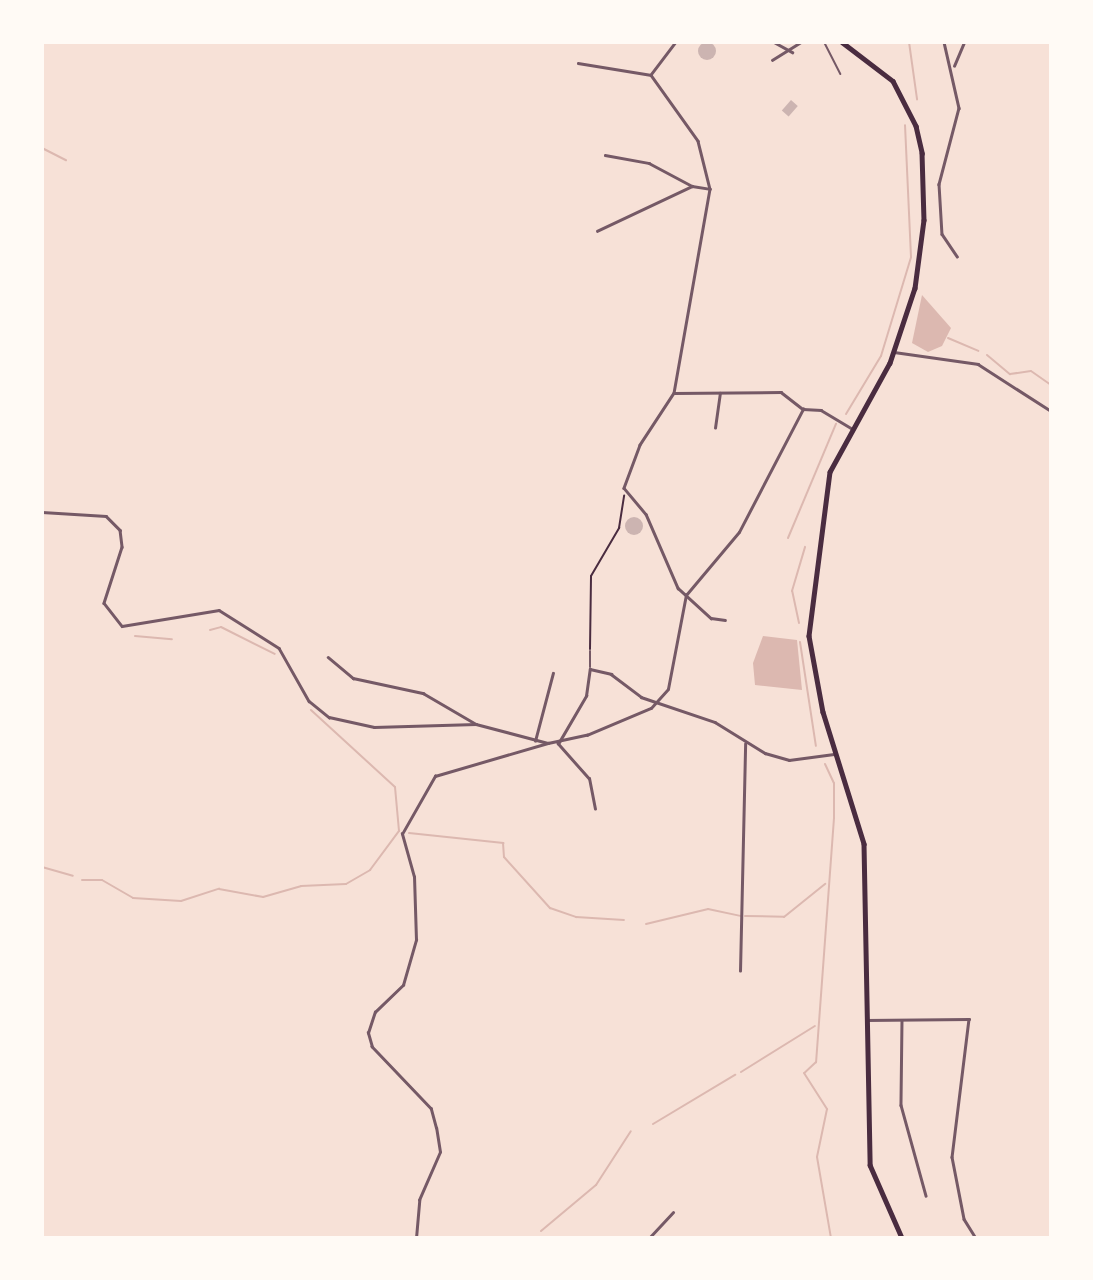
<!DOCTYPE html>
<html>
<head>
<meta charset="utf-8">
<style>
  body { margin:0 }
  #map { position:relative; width:1093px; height:1280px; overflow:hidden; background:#f7e1d7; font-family:"Roboto Condensed",sans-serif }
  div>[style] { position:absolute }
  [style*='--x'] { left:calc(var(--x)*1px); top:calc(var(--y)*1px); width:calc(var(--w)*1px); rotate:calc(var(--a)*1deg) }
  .water>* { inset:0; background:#dcb8b0 }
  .stream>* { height:2px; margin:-1px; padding:0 1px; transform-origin:1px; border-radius:1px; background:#dcb8b0 }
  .building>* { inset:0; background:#ccb4b1; transform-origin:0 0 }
  .round { border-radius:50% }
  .path>* { height:2px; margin:-1px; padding:0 1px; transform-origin:1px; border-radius:1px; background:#4a2c40 }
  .service>* { height:2px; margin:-1px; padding:0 1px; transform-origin:1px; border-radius:1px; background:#755966 }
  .minor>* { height:2.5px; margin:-1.25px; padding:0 1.25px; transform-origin:1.25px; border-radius:1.25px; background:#755966 }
  .secondary>* { height:4.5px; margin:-2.25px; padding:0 2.25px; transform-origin:2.25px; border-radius:2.25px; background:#4a2c40 }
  span { translate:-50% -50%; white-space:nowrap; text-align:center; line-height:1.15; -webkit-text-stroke:5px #fffaf5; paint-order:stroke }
  .frame { position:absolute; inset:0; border:44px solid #fffaf5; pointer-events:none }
</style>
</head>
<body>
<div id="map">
  <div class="water">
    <i style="clip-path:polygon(922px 295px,951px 328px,942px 346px,928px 352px,912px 343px)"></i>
    <i style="clip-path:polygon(763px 636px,797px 640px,802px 690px,755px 685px,753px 663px)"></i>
  </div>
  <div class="stream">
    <i style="--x:909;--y:42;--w:58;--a:82"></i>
    <i style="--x:42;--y:148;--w:27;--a:27"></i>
    <i style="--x:948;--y:338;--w:33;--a:23"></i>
    <i style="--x:987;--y:355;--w:30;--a:40"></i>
    <i style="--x:1010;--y:374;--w:21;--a:-8"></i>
    <i style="--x:1031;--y:371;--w:24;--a:35"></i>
    <i style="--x:846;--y:414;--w:68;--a:-58.9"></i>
    <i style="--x:881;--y:356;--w:103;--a:-73.1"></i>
    <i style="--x:911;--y:257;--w:132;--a:-92.6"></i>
    <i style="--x:788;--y:538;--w:124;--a:-67.2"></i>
    <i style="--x:799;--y:623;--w:33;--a:-102"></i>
    <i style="--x:792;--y:591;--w:46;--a:-73.5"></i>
    <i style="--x:210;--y:630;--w:11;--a:-15"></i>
    <i style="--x:221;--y:627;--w:60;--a:26.6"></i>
    <i style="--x:135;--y:636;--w:37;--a:5"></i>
    <i style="--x:800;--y:642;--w:105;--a:81.3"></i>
    <i style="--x:825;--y:764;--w:21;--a:65"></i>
    <i style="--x:834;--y:783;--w:35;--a:90"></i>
    <i style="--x:834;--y:818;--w:245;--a:94.2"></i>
    <i style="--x:816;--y:1062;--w:16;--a:137"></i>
    <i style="--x:804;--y:1073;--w:43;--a:57.4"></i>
    <i style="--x:827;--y:1109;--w:49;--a:101.8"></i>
    <i style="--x:817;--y:1157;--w:82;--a:80.2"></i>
    <i style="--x:409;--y:833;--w:95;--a:6.1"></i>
    <i style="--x:503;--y:843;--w:14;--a:86"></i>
    <i style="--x:504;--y:857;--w:69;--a:48"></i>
    <i style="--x:550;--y:908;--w:28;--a:19"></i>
    <i style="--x:576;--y:917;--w:48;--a:3.6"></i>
    <i style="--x:42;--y:867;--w:32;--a:16"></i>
    <i style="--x:82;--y:880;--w:20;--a:0"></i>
    <i style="--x:102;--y:880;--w:36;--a:30"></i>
    <i style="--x:133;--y:898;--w:48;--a:3.6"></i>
    <i style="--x:181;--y:901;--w:40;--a:-18"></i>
    <i style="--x:219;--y:889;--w:45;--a:10.3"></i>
    <i style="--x:263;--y:897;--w:40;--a:-16"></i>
    <i style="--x:301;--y:886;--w:45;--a:-2.5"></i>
    <i style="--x:346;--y:884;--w:28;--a:-30"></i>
    <i style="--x:370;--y:870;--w:49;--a:-53.4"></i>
    <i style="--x:399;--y:831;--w:44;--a:-95.2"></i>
    <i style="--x:395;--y:787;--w:114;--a:-137.5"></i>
    <i style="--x:745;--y:916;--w:39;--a:1"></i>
    <i style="--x:784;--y:917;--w:53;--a:-38.8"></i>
    <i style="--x:646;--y:924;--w:64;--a:-13.6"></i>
    <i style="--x:708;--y:909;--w:33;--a:12"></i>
    <i style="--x:741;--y:1072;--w:87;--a:-31.9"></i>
    <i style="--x:653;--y:1124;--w:96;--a:-30.9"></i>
    <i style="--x:541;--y:1231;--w:72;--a:-39.9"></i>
    <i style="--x:596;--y:1185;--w:64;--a:-57.1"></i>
  </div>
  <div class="building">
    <i class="round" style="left:698px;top:42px;width:18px;height:18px"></i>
    <i style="left:791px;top:100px;width:9px;height:14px;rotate:41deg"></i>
    <i class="round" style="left:625px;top:517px;width:18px;height:18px"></i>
  </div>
  <div class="path">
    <i style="--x:590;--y:649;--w:73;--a:-89.2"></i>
    <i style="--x:591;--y:576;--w:56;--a:-59.7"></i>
    <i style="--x:619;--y:528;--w:33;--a:-81"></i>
  </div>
  <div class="service">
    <i style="--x:824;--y:42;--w:36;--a:63"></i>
    <i style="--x:590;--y:651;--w:16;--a:90"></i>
  </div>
  <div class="minor">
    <i style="--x:676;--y:42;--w:41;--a:127.1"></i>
    <i style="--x:651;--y:75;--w:81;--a:54.5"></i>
    <i style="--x:698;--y:141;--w:49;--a:76"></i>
    <i style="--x:710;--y:189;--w:207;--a:100"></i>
    <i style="--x:674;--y:393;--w:62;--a:123.2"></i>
    <i style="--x:640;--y:445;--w:46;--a:110.4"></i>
    <i style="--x:624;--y:488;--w:34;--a:50"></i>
    <i style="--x:646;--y:514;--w:81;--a:66.6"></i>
    <i style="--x:678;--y:588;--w:45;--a:42.3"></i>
    <i style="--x:711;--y:618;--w:14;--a:8"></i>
    <i style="--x:774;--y:42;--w:21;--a:29"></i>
    <i style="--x:944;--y:42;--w:68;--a:77.2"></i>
    <i style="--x:959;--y:108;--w:79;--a:104.7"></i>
    <i style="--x:939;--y:184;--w:50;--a:86.6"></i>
    <i style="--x:942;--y:234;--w:27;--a:56"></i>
    <i style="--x:772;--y:60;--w:34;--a:-32"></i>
    <i style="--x:578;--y:63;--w:74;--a:9.3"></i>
    <i style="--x:954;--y:66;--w:26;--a:-67"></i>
    <i style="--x:605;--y:155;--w:45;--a:10.3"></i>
    <i style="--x:649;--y:163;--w:49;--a:28.1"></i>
    <i style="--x:597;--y:231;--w:105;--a:-25.3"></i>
    <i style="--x:692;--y:186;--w:18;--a:9"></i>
    <i style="--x:894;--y:352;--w:85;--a:8.1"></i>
    <i style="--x:978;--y:364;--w:87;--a:32.8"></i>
    <i style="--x:674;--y:393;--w:107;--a:-0.5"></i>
    <i style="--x:781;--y:392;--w:28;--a:38"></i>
    <i style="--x:715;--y:428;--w:35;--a:-82"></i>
    <i style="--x:42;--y:512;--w:64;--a:3.6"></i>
    <i style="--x:106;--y:516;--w:20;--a:45"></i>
    <i style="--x:120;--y:530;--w:17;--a:83"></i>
    <i style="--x:122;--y:547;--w:59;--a:107.8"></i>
    <i style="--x:104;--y:603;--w:29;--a:52"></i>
    <i style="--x:122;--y:626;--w:98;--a:-9.4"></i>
    <i style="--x:219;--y:610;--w:71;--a:32.3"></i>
    <i style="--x:279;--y:648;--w:61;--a:60.5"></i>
    <i style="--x:309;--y:701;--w:26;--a:39"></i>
    <i style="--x:329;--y:717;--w:46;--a:12.5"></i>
    <i style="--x:374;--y:727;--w:102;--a:-1.7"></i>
    <i style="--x:328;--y:657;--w:33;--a:40"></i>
    <i style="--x:353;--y:678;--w:72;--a:12.1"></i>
    <i style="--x:423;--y:693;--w:61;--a:30.3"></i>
    <i style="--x:476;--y:724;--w:74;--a:14.8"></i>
    <i style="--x:548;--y:743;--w:40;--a:-12"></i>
    <i style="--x:587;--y:735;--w:69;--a:-22.9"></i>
    <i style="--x:651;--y:708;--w:25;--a:-48"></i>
    <i style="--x:668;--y:689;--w:96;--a:-79.2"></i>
    <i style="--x:686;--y:595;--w:82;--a:-49.9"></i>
    <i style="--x:739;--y:532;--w:139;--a:-62.5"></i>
    <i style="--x:803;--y:409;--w:18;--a:3"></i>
    <i style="--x:821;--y:410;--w:37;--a:31"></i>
    <i style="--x:535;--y:741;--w:70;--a:-75.2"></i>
    <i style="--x:595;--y:809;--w:31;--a:-101"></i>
    <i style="--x:589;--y:779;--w:47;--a:-131.5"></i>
    <i style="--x:558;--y:744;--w:56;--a:-59.7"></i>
    <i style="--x:586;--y:696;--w:27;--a:-82"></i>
    <i style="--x:590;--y:669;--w:22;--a:13"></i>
    <i style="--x:611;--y:674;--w:38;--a:37"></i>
    <i style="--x:641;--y:697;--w:78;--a:18.7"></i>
    <i style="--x:715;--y:722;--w:59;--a:31.8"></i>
    <i style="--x:765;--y:753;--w:25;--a:16"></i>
    <i style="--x:789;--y:760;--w:45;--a:-7.6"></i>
    <i style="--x:740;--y:971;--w:227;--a:-88.7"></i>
    <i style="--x:866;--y:1020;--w:103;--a:-0.6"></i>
    <i style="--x:969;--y:1019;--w:139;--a:97"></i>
    <i style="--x:952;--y:1157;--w:63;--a:79"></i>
    <i style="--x:964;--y:1219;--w:22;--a:58"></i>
    <i style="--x:902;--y:1020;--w:85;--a:90.7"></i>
    <i style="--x:901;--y:1105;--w:94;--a:74.6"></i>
    <i style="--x:416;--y:1238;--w:38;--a:-85"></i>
    <i style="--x:419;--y:1200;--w:52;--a:-66.4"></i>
    <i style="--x:440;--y:1152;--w:24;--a:-99"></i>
    <i style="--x:436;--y:1128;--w:20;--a:-105"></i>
    <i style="--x:431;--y:1109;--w:86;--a:-133.6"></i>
    <i style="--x:372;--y:1047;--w:15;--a:-106"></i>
    <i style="--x:368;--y:1033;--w:22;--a:-72"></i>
    <i style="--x:375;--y:1012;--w:39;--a:-44"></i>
    <i style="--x:403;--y:985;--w:47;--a:-73.9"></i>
    <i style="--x:416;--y:940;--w:63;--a:-91.8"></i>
    <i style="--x:414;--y:877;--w:45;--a:-105.6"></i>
    <i style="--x:402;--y:834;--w:67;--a:-60.4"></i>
    <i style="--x:435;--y:776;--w:118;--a:-16.3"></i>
    <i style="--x:649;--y:1238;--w:35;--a:-47"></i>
  </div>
  <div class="secondary">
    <i style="--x:842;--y:42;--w:64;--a:37.4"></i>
    <i style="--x:893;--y:81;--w:51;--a:62.9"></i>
    <i style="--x:916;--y:126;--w:28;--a:77"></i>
    <i style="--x:922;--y:153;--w:67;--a:88.3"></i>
    <i style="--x:924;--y:220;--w:69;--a:97.5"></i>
    <i style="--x:915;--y:288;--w:79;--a:108.4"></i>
    <i style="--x:890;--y:363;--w:124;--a:118.8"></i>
    <i style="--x:830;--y:472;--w:165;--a:97.3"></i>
    <i style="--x:809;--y:636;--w:77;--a:79.6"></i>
    <i style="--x:823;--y:712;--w:138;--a:72.7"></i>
    <i style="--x:864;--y:844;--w:321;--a:88.9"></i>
    <i style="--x:870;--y:1165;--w:80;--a:66.3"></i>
  </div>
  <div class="frame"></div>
</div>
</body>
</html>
